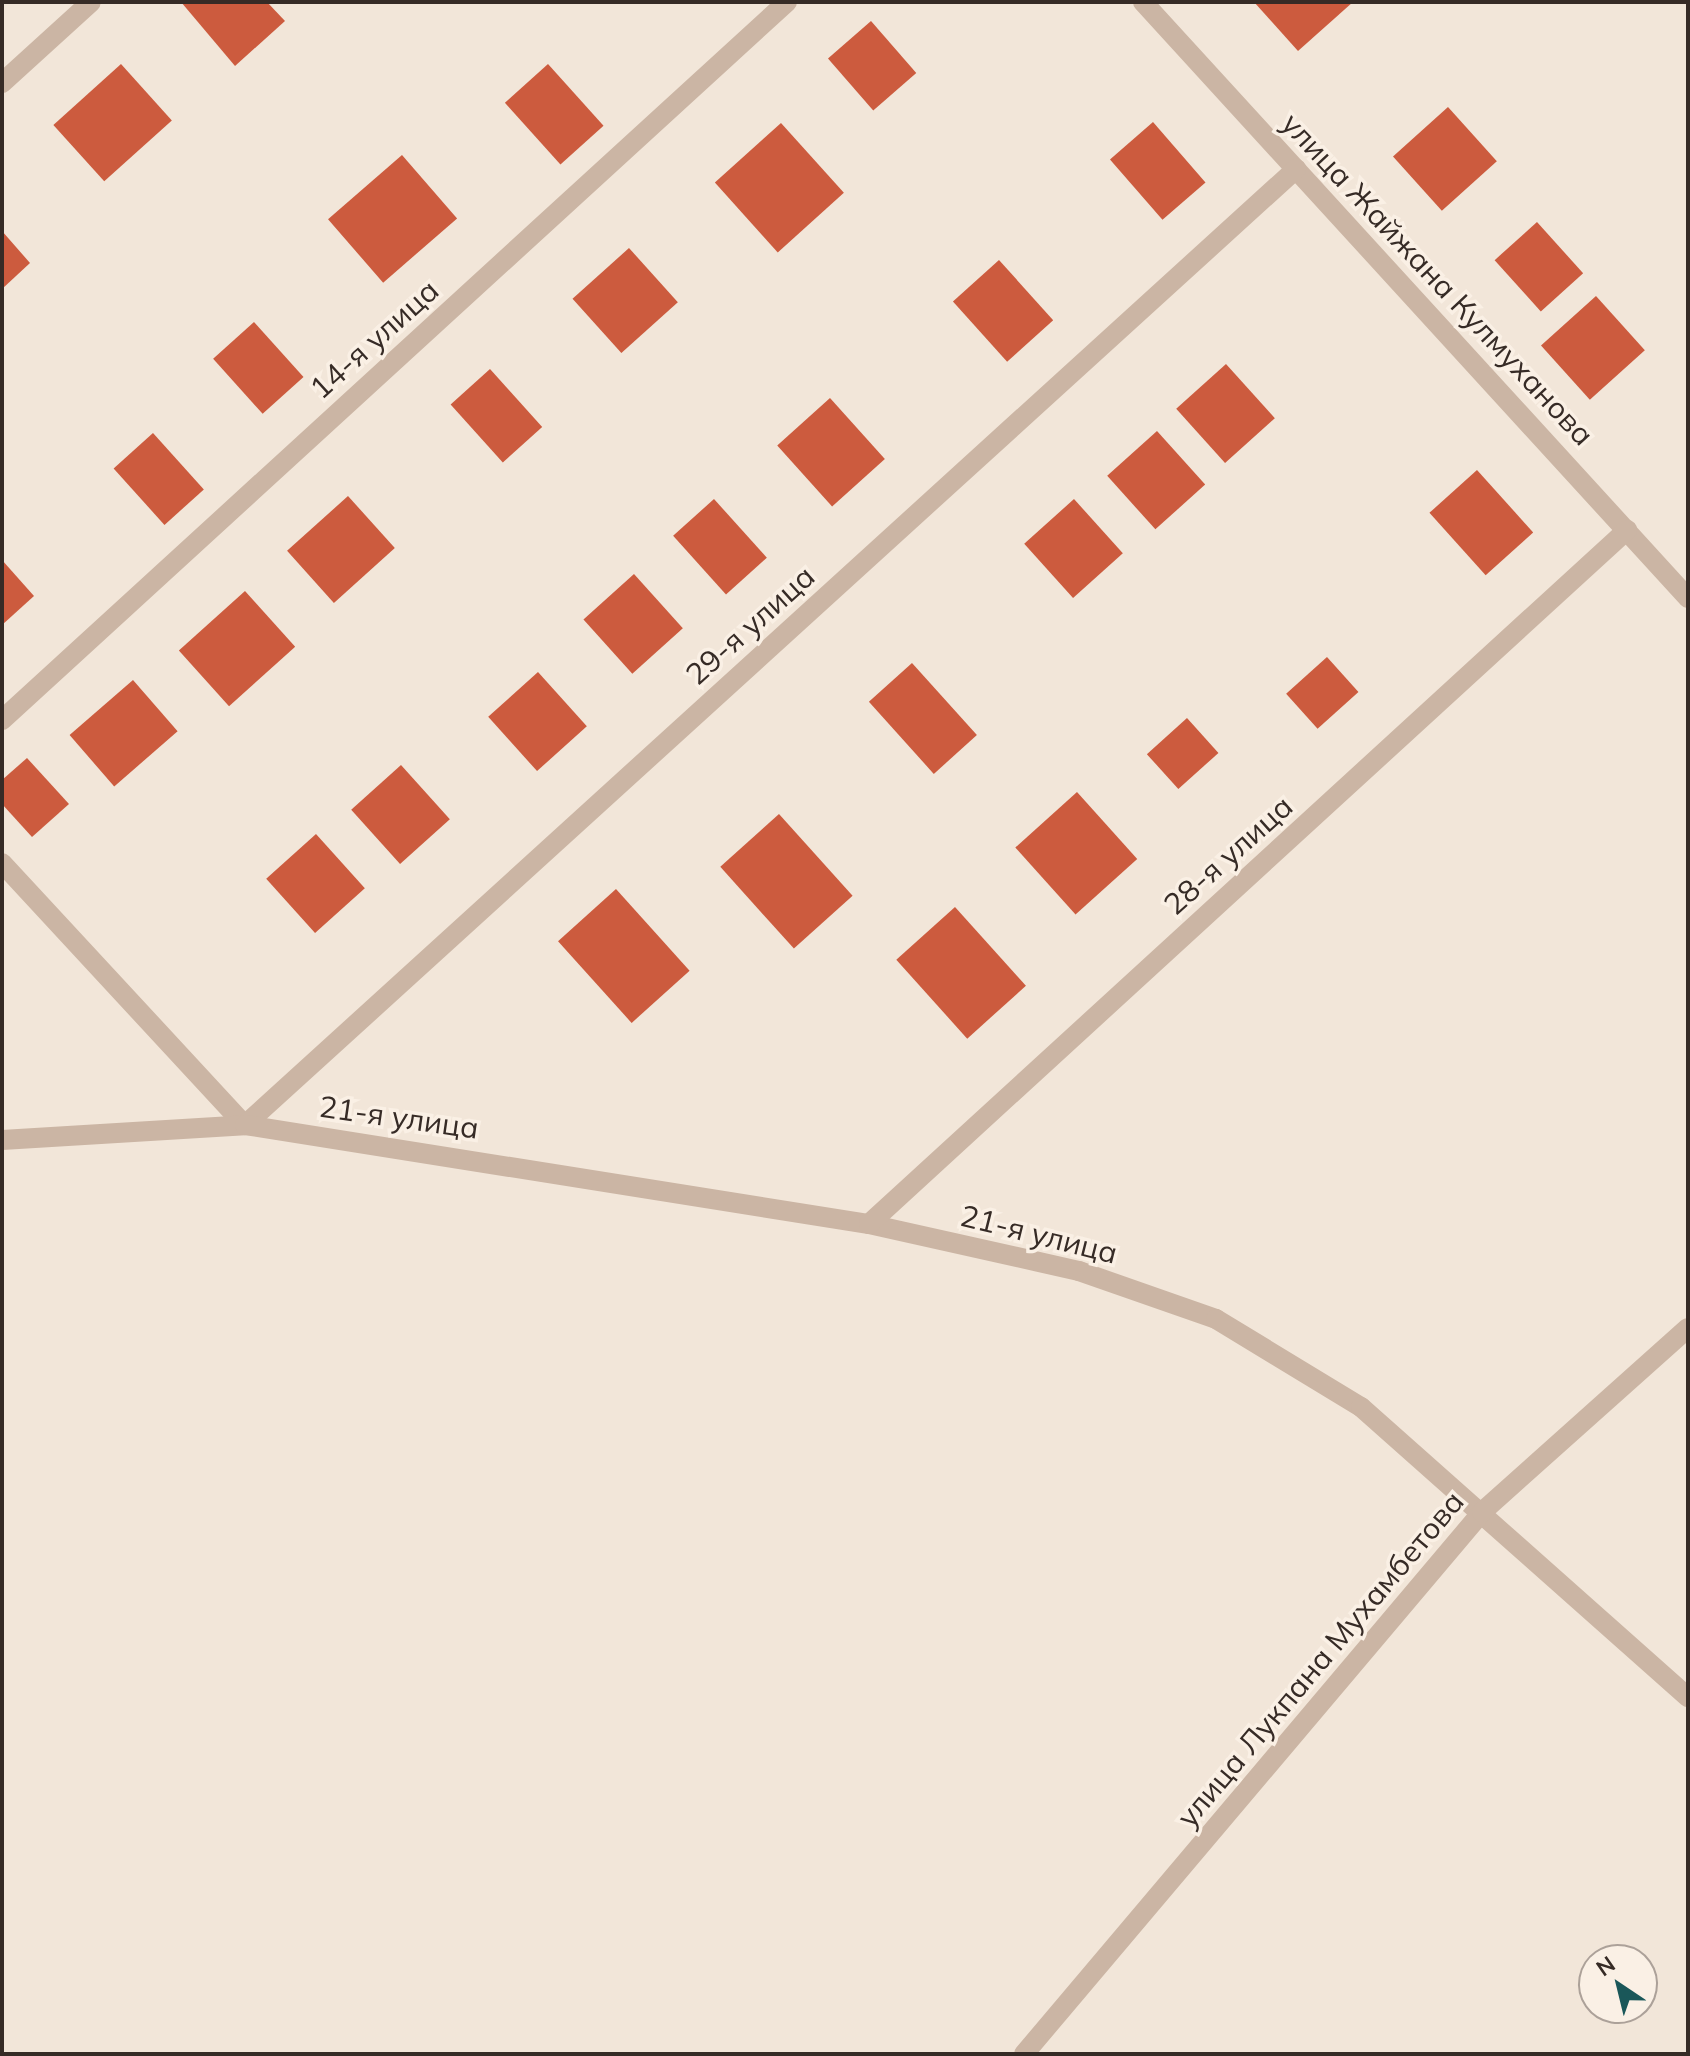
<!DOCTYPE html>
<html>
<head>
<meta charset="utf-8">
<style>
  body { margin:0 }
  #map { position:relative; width:1690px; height:2056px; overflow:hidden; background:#f2e6d9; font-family:Mulish,sans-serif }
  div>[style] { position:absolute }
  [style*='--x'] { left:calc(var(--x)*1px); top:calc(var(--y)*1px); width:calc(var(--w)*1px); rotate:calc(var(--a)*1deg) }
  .building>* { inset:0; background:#cc5b3e; transform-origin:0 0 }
  .minor>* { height:20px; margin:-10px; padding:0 10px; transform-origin:10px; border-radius:10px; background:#cbb5a4 }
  span { translate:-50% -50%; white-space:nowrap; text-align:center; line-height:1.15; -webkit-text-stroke:7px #faf0e5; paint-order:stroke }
  .street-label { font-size:30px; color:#362b26 }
  .frame { position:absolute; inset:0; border:4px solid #362b26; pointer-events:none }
  .north { position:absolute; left:1578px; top:1944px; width:80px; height:80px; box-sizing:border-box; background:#faf0e5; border:2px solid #aca199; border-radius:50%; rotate:325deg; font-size:22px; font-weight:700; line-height:32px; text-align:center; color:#362b26 }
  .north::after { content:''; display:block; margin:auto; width:28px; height:36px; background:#1a5759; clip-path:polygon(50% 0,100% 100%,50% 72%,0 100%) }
</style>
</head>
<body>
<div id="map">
  <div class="building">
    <i style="clip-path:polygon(181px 2px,267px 2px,285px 21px,235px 66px)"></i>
    <i style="clip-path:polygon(1254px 2px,1353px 2px,1298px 51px)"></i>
    <i style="left:871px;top:21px;width:69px;height:57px;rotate:49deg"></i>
    <i style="left:121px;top:64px;width:76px;height:91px;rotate:48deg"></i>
    <i style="left:548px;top:64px;width:83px;height:58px;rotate:48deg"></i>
    <i style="left:1448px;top:107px;width:73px;height:74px;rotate:48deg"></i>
    <i style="left:1153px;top:122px;width:80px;height:57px;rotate:49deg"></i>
    <i style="left:781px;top:123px;width:94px;height:89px;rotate:48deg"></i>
    <i style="left:402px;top:155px;width:84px;height:98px;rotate:49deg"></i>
    <i style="left:1537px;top:222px;width:69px;height:57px;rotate:48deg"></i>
    <i style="clip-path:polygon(2px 231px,30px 263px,2px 289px)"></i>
    <i style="left:629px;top:248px;width:73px;height:76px;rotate:48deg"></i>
    <i style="left:999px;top:260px;width:81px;height:62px;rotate:48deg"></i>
    <i style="left:1596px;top:296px;width:73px;height:74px;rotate:48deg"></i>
    <i style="left:254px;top:322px;width:74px;height:55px;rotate:48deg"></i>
    <i style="left:1226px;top:364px;width:73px;height:67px;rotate:48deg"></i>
    <i style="left:490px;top:369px;width:78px;height:53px;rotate:48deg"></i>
    <i style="left:830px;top:398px;width:82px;height:71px;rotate:48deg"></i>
    <i style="left:1157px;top:431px;width:72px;height:67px;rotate:48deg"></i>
    <i style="left:153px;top:433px;width:76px;height:53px;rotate:48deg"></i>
    <i style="left:1477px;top:470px;width:84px;height:64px;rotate:48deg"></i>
    <i style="left:348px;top:496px;width:70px;height:82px;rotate:48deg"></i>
    <i style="left:714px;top:499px;width:79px;height:55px;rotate:48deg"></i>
    <i style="left:1074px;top:499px;width:73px;height:67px;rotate:48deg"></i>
    <i style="clip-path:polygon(2px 560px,34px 596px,2px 625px)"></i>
    <i style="left:634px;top:574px;width:73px;height:68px;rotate:48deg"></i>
    <i style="left:245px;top:591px;width:75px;height:89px;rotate:48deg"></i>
    <i style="left:1327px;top:657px;width:47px;height:55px;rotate:48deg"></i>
    <i style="left:912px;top:663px;width:97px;height:58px;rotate:48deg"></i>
    <i style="left:538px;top:672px;width:73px;height:67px;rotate:48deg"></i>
    <i style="left:133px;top:680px;width:68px;height:84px;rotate:49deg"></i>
    <i style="left:1187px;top:718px;width:47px;height:54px;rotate:48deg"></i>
    <i style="clip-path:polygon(27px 758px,69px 804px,32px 837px,2px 804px,2px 780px)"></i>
    <i style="left:401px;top:765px;width:73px;height:67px;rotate:48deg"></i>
    <i style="left:1077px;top:792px;width:90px;height:83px;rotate:48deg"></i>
    <i style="left:779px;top:814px;width:110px;height:79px;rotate:48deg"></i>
    <i style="left:316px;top:834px;width:73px;height:67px;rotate:48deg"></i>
    <i style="left:616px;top:889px;width:110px;height:78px;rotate:48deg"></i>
    <i style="left:955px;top:907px;width:106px;height:79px;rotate:48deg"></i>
  </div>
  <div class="minor">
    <i style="--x:1143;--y:2;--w:808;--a:47.56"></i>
    <i style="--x:2;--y:83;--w:120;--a:-42.3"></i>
    <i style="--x:2;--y:720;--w:1064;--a:-42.45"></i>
    <i style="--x:2;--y:863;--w:357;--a:47.2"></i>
    <i style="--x:245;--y:1125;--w:1421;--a:-42.29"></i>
    <i style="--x:2;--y:1140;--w:243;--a:-3.5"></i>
    <i style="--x:245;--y:1125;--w:632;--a:9.02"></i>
    <i style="--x:869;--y:1224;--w:215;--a:12.6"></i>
    <i style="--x:1079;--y:1271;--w:145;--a:19.3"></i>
    <i style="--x:1216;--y:1319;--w:170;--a:31.3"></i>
    <i style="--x:1361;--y:1407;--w:437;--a:41.6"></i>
    <i style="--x:869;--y:1224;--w:1028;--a:-42.48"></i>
    <i style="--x:1024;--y:2054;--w:710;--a:-49.8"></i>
    <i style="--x:1482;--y:1512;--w:276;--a:-41.8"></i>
  </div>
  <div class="street-label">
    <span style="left:1438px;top:279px;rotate:47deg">улица Жайжана Кулмуханова</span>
    <span style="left:374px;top:339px;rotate:-42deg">14-я улица</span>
    <span style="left:750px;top:625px;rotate:-42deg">29-я улица</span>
    <span style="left:1228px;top:855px;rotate:-42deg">28-я улица</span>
    <span style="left:399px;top:1117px;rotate:8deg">21-я улица</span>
    <span style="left:1039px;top:1234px;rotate:14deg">21-я улица</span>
    <span style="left:1320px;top:1659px;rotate:-50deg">улица Лукпана Мухамбетова</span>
  </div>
  <div class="frame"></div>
  <div class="north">N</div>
</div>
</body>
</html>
